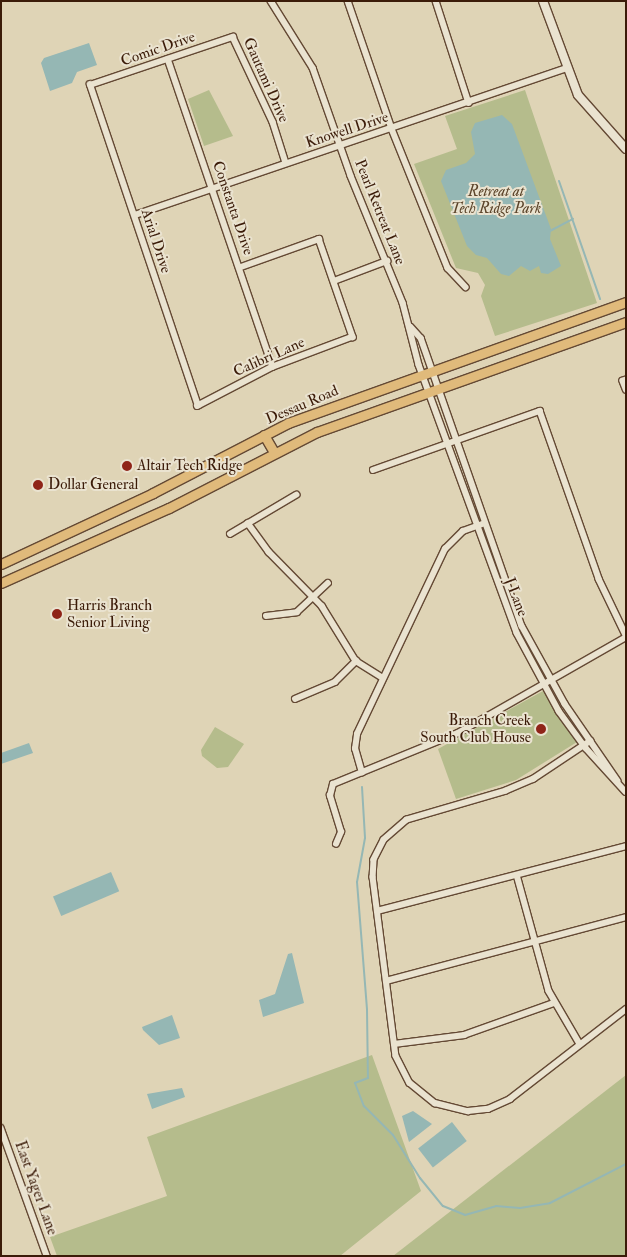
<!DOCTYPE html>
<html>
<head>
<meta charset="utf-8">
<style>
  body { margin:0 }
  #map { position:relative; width:627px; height:1257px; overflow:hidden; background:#dfd4b6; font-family:"IM FELL Double Pica",serif }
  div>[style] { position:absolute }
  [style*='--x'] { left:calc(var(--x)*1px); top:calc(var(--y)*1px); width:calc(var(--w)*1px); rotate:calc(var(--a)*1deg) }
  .green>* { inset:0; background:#b5bc8c }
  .water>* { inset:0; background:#95b7b4; transform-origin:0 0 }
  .stream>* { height:2px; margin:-1px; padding:0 1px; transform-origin:1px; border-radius:1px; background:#95b7b4 }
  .roads { filter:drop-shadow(1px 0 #644934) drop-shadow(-1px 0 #644934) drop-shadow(0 1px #644934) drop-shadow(0 -1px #644934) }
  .street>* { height:5.5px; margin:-2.75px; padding:0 2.75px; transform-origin:2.75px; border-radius:2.75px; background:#eae3d0 }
  .secondary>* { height:8px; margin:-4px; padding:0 4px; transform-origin:4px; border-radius:4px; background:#eae3d0 }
  .primary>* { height:9px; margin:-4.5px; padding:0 4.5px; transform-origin:4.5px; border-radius:4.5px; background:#e0ba7b }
  .dots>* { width:14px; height:14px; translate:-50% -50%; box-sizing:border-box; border:2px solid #eae3d0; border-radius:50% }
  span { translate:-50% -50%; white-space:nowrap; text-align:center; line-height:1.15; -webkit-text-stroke:4px #eae3d0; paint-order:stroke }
  .street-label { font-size:15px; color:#3b1b08 }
  .park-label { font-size:15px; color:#5a4329; font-style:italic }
  .poi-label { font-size:15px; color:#3b1b08 }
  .left { translate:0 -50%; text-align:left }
  .right { translate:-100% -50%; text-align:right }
  .frame { position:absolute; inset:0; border:2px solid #3b1b08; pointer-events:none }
</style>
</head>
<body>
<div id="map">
  <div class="green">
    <i style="clip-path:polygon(209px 90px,233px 136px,204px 146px,188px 99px)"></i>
    <i style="clip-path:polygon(525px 90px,597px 303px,495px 336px,481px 296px,485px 285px,478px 273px,456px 268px,414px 164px,457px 149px,445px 116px)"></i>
    <i style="clip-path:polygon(543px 691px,577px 742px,516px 780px,456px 799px,438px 749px)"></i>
    <i style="clip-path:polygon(215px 727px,244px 744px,228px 767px,217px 768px,202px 756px,201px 750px)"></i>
    <i style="clip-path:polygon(372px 1055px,421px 1191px,340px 1256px,57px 1256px,50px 1237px,167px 1196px,147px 1137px)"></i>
    <i style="clip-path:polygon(626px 1075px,626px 1256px,393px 1256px)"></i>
  </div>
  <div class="water">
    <i style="clip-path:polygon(89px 43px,97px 65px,77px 72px,72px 83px,50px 91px,41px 63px,44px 58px)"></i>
    <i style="clip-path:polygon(502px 115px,512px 124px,551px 229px,550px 239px,561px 266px,548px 274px,541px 273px,539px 266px,530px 271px,521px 266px,509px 276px,501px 274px,487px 258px,476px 255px,467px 246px,441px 181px,446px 170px,466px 163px,475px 154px,471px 132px,475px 123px)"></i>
    <i style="clip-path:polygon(29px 743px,33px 753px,1px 764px,1px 753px)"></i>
    <i style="left:111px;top:872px;width:21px;height:63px;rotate:67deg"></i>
    <i style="clip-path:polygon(292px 953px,304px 1003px,263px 1017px,259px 1000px,275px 994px,288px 954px)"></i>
    <i style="clip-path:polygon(172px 1015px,180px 1038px,159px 1045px,143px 1030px,142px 1027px)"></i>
    <i style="clip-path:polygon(182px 1088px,185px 1097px,152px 1109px,147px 1094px)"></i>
    <i style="clip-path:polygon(413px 1111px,432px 1124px,409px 1142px,402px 1116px)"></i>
    <i style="left:452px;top:1122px;width:24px;height:43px;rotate:52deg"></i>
  </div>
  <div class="stream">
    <i style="--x:559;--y:181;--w:125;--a:70.8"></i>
    <i style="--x:550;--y:231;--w:26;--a:-28"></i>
    <i style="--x:362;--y:787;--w:51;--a:86.6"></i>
    <i style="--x:365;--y:838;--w:45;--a:100.3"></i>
    <i style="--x:357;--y:882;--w:128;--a:85.5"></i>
    <i style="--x:367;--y:1010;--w:68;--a:89.2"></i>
    <i style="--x:368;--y:1078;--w:14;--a:159"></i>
    <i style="--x:355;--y:1083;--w:25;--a:69"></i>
    <i style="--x:364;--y:1106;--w:41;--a:45"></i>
    <i style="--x:393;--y:1135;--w:51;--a:57.9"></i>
    <i style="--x:420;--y:1178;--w:36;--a:51"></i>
    <i style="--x:443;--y:1206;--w:24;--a:22"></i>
    <i style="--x:465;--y:1215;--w:32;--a:-16"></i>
    <i style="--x:496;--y:1206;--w:24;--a:5"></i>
    <i style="--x:520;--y:1208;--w:30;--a:-9"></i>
    <i style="--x:550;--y:1203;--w:85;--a:-27.2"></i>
  </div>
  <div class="roads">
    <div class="street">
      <i style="--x:271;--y:1;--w:79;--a:57.9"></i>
      <i style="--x:313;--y:68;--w:114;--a:70.6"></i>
      <i style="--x:351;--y:176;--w:137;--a:67.7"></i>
      <i style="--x:403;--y:303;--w:64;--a:75.5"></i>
      <i style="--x:419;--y:365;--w:285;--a:69.9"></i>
      <i style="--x:517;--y:633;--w:89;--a:61.7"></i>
      <i style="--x:559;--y:711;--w:46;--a:53.9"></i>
      <i style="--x:586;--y:748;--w:59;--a:47.7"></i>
      <i style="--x:348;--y:1;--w:135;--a:71"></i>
      <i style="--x:392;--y:129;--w:150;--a:68.1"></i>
      <i style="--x:448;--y:268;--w:26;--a:47"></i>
      <i style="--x:436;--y:1;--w:107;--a:72.1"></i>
      <i style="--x:168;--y:59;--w:325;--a:71.2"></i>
      <i style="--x:135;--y:215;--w:455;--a:-18.8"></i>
      <i style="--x:241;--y:267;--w:83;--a:-19.7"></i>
      <i style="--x:319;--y:239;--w:104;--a:70.9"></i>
      <i style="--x:353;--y:337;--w:85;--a:159.4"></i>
      <i style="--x:273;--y:367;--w:85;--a:152.5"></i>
      <i style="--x:198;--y:406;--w:339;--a:-108.6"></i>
      <i style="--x:90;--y:85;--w:151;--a:-18.6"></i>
      <i style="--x:233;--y:37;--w:94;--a:64.8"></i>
      <i style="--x:273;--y:122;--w:43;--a:72.4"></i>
      <i style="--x:334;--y:281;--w:57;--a:-20.7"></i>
      <i style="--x:411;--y:327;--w:15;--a:48"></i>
      <i style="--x:421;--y:338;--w:305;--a:70.7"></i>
      <i style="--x:522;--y:626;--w:89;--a:61.1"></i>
      <i style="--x:565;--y:704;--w:93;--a:55.5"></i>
      <i style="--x:626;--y:380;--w:3;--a:162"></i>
      <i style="--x:623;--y:381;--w:9;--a:69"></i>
      <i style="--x:373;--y:470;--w:177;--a:-19.5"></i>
      <i style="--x:540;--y:411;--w:178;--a:70.6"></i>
      <i style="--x:599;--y:579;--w:62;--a:64.3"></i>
      <i style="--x:248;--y:523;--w:36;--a:54"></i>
      <i style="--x:269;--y:552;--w:76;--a:45.5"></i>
      <i style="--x:322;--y:606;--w:65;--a:58.3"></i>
      <i style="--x:356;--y:661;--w:32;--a:32"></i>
      <i style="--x:230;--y:534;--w:77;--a:-30.6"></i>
      <i style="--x:266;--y:616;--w:31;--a:-7"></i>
      <i style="--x:297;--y:612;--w:42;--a:-43.1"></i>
      <i style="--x:295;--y:699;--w:43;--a:-23"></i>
      <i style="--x:335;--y:682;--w:30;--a:-45"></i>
      <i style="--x:591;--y:741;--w:69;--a:146.3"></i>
      <i style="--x:534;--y:779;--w:30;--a:157"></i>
      <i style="--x:506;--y:791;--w:103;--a:163.7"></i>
      <i style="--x:407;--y:820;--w:30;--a:139"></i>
      <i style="--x:384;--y:840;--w:22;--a:117"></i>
      <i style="--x:374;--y:860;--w:17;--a:93"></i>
      <i style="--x:373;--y:877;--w:180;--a:82.7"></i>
      <i style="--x:396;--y:1056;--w:30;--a:63"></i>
      <i style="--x:410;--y:1083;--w:32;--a:39"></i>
      <i style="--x:435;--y:1103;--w:34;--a:14"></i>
      <i style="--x:468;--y:1111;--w:20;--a:-6"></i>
      <i style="--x:488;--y:1109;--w:24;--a:-24"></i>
      <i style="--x:510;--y:1099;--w:147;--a:-37.8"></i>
      <i style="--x:362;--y:773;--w:25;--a:-106"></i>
      <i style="--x:355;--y:749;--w:15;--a:-82"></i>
      <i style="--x:357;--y:734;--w:205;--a:-64.6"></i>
      <i style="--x:445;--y:549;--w:25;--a:-45"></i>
      <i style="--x:463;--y:531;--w:23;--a:-20"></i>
      <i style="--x:336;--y:844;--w:13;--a:-67"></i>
      <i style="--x:341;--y:832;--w:38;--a:-107"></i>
      <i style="--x:330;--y:796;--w:12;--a:-76"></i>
      <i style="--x:333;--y:784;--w:135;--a:-22.2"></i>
      <i style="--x:458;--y:733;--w:193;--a:-29.7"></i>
      <i style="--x:517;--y:875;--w:120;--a:74.6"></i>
      <i style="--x:549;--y:991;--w:61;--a:59.7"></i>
      <i style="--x:377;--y:911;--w:257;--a:-14.6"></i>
      <i style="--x:386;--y:981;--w:248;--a:-14.9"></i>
      <i style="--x:394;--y:1044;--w:71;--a:-7.3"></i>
      <i style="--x:464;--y:1035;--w:96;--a:-19.6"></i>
      <i style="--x:1;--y:1128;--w:136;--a:70.2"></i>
    </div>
    <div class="secondary">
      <i style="--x:543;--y:1;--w:100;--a:69.6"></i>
      <i style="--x:578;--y:95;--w:72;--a:48.4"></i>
    </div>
    <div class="primary">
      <i style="--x:264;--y:435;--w:20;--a:60"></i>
      <i style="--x:1;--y:564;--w:168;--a:-25"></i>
      <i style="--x:153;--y:493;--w:152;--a:-27.4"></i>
      <i style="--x:288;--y:423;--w:359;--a:-19.7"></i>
      <i style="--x:1;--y:583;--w:184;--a:-24.1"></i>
      <i style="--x:169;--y:508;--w:166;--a:-27.2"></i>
      <i style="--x:317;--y:432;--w:328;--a:-19.6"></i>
    </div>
  </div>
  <div class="dots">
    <i style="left:127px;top:466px;background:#8f2418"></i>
    <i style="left:38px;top:485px;background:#8f2418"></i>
    <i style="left:57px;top:614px;background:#8f2418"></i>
    <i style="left:541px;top:729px;background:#8f2418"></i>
  </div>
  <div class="street-label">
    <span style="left:158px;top:49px;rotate:-19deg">Comic Drive</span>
    <span style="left:266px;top:80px;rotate:66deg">Gautami Drive</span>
    <span style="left:347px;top:130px;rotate:-18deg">Knowell Drive</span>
    <span style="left:233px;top:208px;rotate:71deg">Constanta Drive</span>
    <span style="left:380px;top:212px;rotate:68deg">Pearl Retreat Lane</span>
    <span style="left:156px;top:241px;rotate:72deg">Arial Drive</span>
    <span style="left:269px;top:357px;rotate:-24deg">Calibri Lane</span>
    <span style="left:302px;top:405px;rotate:-23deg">Dessau Road</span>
    <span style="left:516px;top:597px;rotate:69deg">J Lane</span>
    <span style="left:36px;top:1188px;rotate:70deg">East Yager Lane</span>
  </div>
  <div class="park-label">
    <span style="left:496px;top:200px">Retreat at<br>Tech Ridge Park</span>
  </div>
  <div class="poi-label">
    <span class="left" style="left:137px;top:466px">Altair Tech Ridge</span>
    <span class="left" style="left:48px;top:485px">Dollar General</span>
    <span class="left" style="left:67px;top:614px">Harris Branch<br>Senior Living</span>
    <span class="right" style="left:531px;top:729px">Branch Creek<br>South Club House</span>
  </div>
  <div class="frame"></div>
</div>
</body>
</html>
